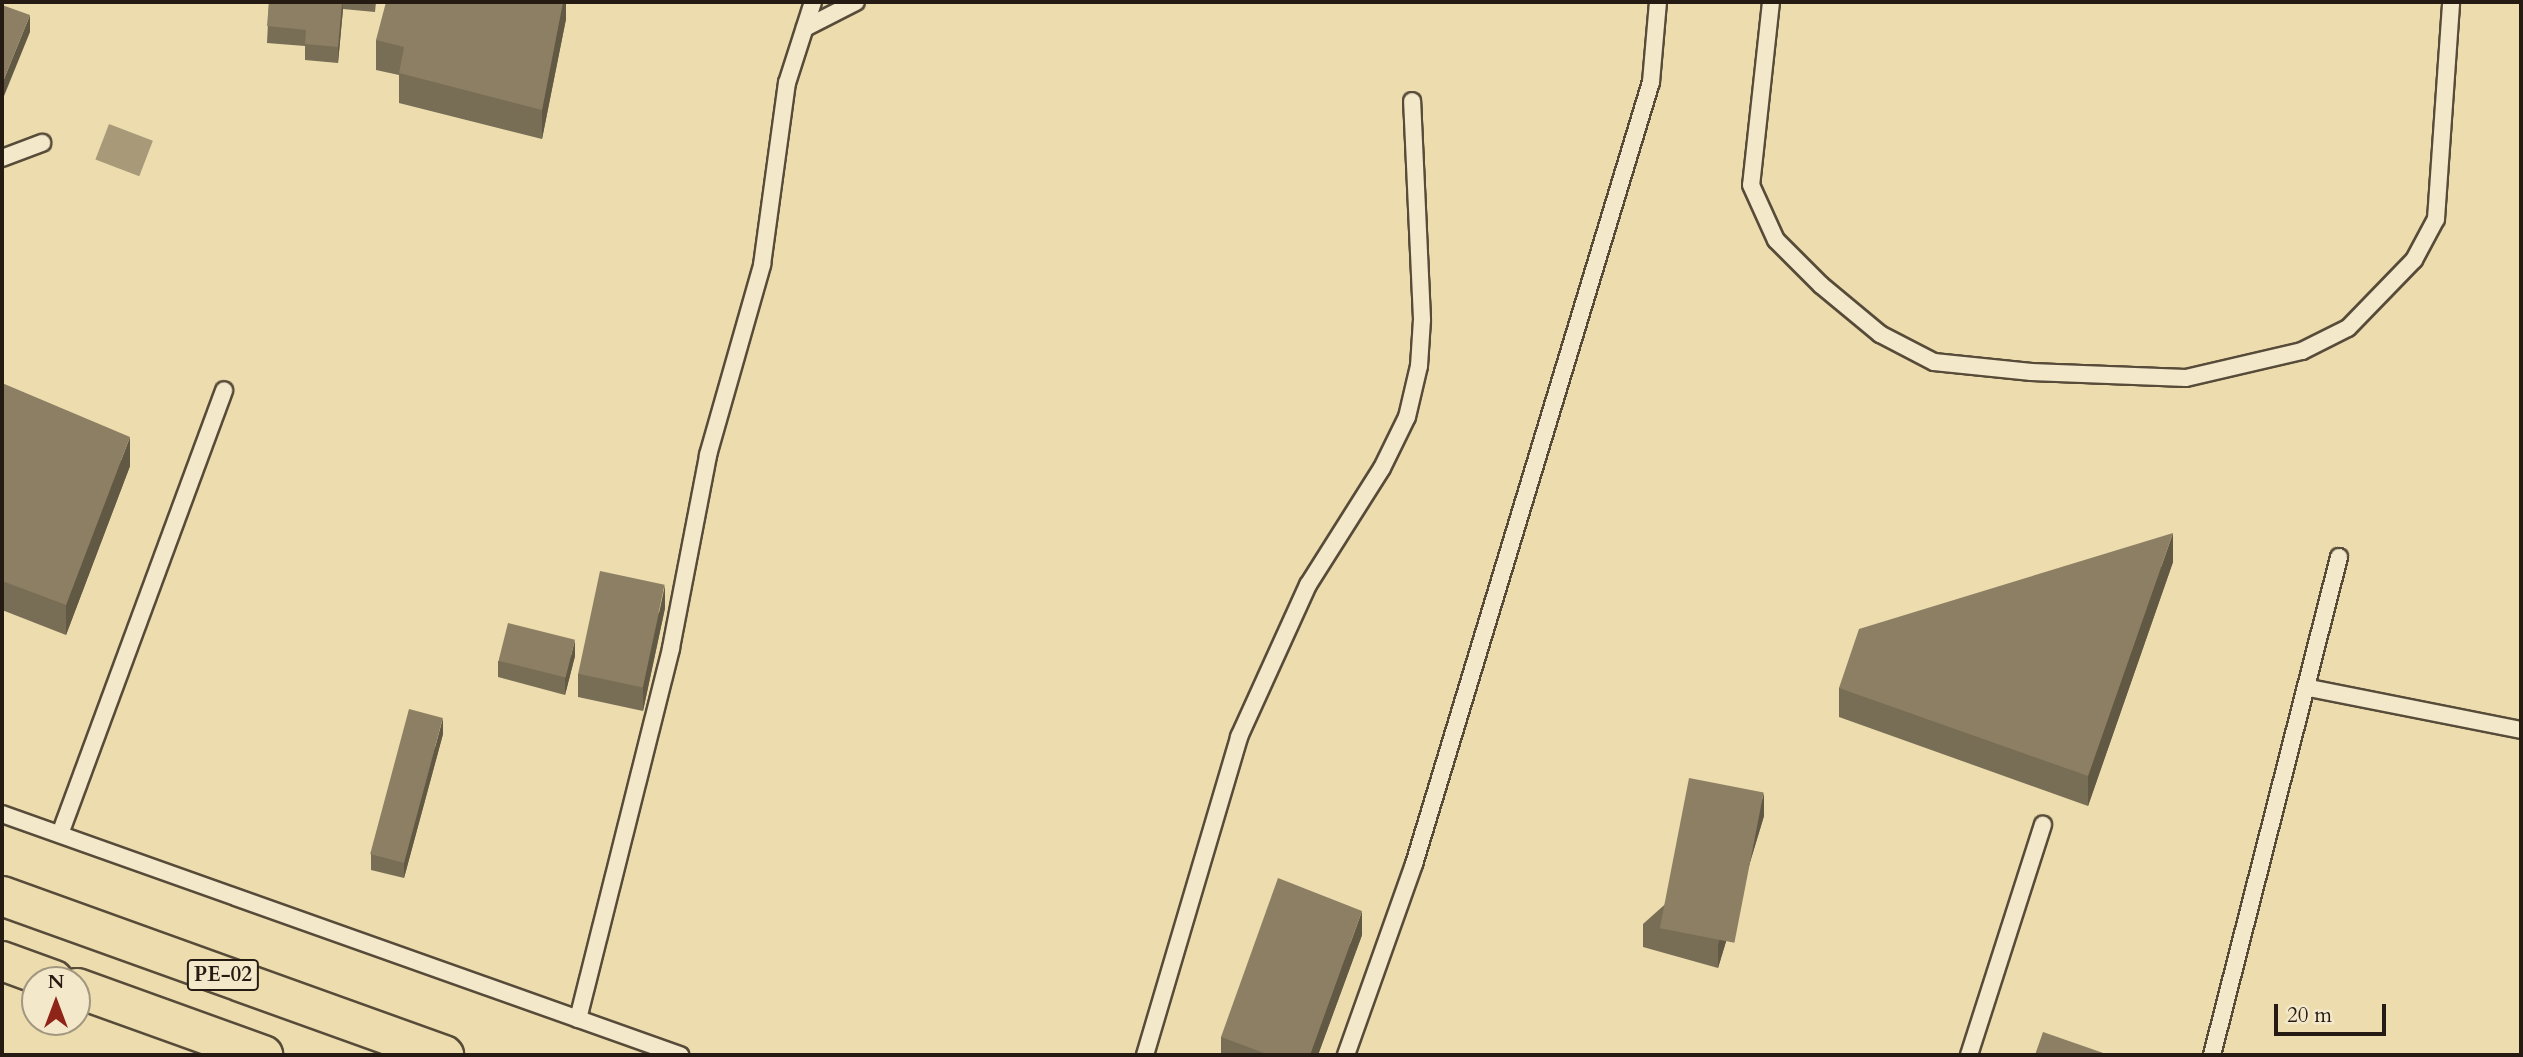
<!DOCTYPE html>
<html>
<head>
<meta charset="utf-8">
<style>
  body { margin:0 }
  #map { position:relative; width:2523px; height:1057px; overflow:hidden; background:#ecdcae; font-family:Cardo,serif }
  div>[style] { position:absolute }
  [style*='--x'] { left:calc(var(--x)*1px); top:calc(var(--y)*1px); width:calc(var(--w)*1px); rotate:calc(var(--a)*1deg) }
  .water>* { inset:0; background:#a89a79; transform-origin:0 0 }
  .roads { filter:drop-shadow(2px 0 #574b39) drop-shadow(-2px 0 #574b39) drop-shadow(0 2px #574b39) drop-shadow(0 -2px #574b39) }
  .lane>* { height:16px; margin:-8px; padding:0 8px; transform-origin:8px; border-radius:8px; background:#f3e8ca }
  .highway>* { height:38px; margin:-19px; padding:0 19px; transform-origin:19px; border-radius:19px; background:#ecdcae }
  .wall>* { inset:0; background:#786d55 }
  .shaded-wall>* { inset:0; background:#625945 }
  .building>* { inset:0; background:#8c7f63; transform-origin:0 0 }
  span { translate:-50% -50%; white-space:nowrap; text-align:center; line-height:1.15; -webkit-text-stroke:7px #f3e8ca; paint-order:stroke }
  .shield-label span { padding:2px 5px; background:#f3e8ca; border:2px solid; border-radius:5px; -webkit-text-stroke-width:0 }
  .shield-label { font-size:21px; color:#251b12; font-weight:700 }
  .frame { position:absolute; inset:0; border:4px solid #251b12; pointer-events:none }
  .north { position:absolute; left:21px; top:966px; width:70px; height:70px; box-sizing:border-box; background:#f3e8ca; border:2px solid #a19680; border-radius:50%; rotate:0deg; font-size:19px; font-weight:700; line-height:28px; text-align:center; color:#251b12 }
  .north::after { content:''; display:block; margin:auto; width:24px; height:32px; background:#8f2418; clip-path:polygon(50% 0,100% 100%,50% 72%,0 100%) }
  .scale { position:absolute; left:2274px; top:1004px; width:112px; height:32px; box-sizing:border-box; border:4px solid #251b12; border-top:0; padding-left:9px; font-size:21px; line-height:24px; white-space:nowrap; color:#251b12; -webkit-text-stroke:5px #f3e8ca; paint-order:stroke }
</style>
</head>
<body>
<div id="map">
  <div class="water">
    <i style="left:109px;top:124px;width:47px;height:38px;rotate:21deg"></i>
  </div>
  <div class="roads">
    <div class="lane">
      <i style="--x:1771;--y:2;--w:184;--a:96.2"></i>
      <i style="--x:1751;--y:185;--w:60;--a:65.6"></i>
      <i style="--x:1776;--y:240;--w:64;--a:45"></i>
      <i style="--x:1821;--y:285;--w:77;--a:39.7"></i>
      <i style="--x:1880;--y:334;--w:61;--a:27.4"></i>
      <i style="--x:1934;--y:362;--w:98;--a:5.9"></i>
      <i style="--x:2031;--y:372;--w:155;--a:2.2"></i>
      <i style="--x:2186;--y:378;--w:119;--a:-13.1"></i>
      <i style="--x:2302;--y:351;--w:51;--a:-26.6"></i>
      <i style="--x:2348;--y:328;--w:95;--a:-45.9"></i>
      <i style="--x:2414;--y:260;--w:47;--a:-61.8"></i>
      <i style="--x:2436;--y:219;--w:218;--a:-86"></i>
      <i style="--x:805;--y:28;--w:57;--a:-27"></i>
      <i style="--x:2;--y:158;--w:43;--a:-20.6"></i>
      <i style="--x:2309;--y:688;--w:216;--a:11.2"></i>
      <i style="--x:2;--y:814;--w:720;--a:19.57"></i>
      <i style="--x:60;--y:834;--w:473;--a:-69.7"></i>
      <i style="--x:578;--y:1019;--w:382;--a:-75.9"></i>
      <i style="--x:671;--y:648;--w:197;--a:-79.1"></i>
      <i style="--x:708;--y:455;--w:198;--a:-74.1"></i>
      <i style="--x:762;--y:265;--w:184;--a:-82.2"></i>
      <i style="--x:787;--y:83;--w:85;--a:-72.2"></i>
      <i style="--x:1145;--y:1055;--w:332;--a:-73.5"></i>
      <i style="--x:1239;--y:737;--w:167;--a:-65.6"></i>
      <i style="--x:1308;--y:585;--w:138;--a:-57.7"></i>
      <i style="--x:1382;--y:468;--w:57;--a:-63.9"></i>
      <i style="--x:1407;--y:417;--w:52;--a:-76.8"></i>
      <i style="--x:1419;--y:366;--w:47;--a:-86.3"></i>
      <i style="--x:1422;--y:319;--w:218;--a:-92.6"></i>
      <i style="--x:1346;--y:1055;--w:203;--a:-70.4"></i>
      <i style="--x:1414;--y:864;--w:817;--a:-73.14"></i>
      <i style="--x:1651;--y:82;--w:80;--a:-85"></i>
      <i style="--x:1969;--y:1055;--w:242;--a:-72.2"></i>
      <i style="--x:2212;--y:1055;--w:514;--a:-75.69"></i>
    </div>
    <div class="highway">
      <i style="--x:2;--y:896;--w:470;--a:19.8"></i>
      <i style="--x:2;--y:961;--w:55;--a:20.1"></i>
      <i style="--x:77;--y:988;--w:198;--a:19.8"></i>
    </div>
  </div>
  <div class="wall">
    <i style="clip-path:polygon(269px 2px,376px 2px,375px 12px,343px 9px,338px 63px,305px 60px,305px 46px,267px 43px)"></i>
    <i style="clip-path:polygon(566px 2px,566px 19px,542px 139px,399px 103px,399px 75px,376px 70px,376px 40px)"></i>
    <i style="clip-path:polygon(2px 383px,130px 466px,66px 635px,2px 610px)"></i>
    <i style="clip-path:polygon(2173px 562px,2088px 806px,1839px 717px,1839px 688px)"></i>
    <i style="clip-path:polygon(665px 608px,643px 711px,578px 697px,578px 674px)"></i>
    <i style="clip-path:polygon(575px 656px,565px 695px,498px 677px,498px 661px)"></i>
    <i style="clip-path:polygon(443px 734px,404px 878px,371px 870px,371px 854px)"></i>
    <i style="clip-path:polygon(1764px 816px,1718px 968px,1643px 947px,1643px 924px)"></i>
    <i style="clip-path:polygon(1362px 935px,1318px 1055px,1221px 1055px,1221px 1037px)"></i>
  </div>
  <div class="shaded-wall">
    <i style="clip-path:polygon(342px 2px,343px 9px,338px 63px,338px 47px)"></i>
    <i style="clip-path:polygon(563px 2px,566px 2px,566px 19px,542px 139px,542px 110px)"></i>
    <i style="clip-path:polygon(30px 15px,30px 32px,2px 101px,2px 84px)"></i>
    <i style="clip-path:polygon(130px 437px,130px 466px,66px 635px,66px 605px)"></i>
    <i style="clip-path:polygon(2173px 533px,2173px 562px,2088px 806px,2088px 776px)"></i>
    <i style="clip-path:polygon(665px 585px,665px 608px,643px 711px,643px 687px)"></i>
    <i style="clip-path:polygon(575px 640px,575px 656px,565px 695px,565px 679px)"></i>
    <i style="clip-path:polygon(443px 718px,443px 734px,404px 878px,404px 862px)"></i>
    <i style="clip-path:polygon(1764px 793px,1764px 816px,1718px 968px,1718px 945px)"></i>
    <i style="clip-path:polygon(1362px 911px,1362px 935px,1318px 1055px,1310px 1055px)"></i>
  </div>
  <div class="building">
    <i style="clip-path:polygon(269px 2px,342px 2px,338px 47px,305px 44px,306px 30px,267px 26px)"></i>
    <i style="clip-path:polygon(386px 2px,563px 2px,542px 110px,399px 73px,404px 47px,376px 40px)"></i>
    <i style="clip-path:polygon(2px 5px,30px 15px,2px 84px)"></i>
    <i style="clip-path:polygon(2px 383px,130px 437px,66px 605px,2px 581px)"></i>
    <i style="clip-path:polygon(2173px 533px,2088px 776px,1839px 688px,1859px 629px)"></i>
    <i style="left:600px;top:571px;width:66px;height:105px;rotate:12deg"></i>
    <i style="left:508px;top:623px;width:69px;height:39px;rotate:14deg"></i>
    <i style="left:409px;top:709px;width:35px;height:150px;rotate:15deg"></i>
    <i style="left:1689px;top:778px;width:76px;height:153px;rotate:11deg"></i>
    <i style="clip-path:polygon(1278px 878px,1362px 911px,1310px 1055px,1269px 1055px,1221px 1037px)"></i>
    <i style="clip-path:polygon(2043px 1032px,2109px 1055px,2035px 1055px)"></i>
  </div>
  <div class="shield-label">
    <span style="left:223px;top:975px">PE-02</span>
  </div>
  <div class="frame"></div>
  <div class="north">N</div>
  <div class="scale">20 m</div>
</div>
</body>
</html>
